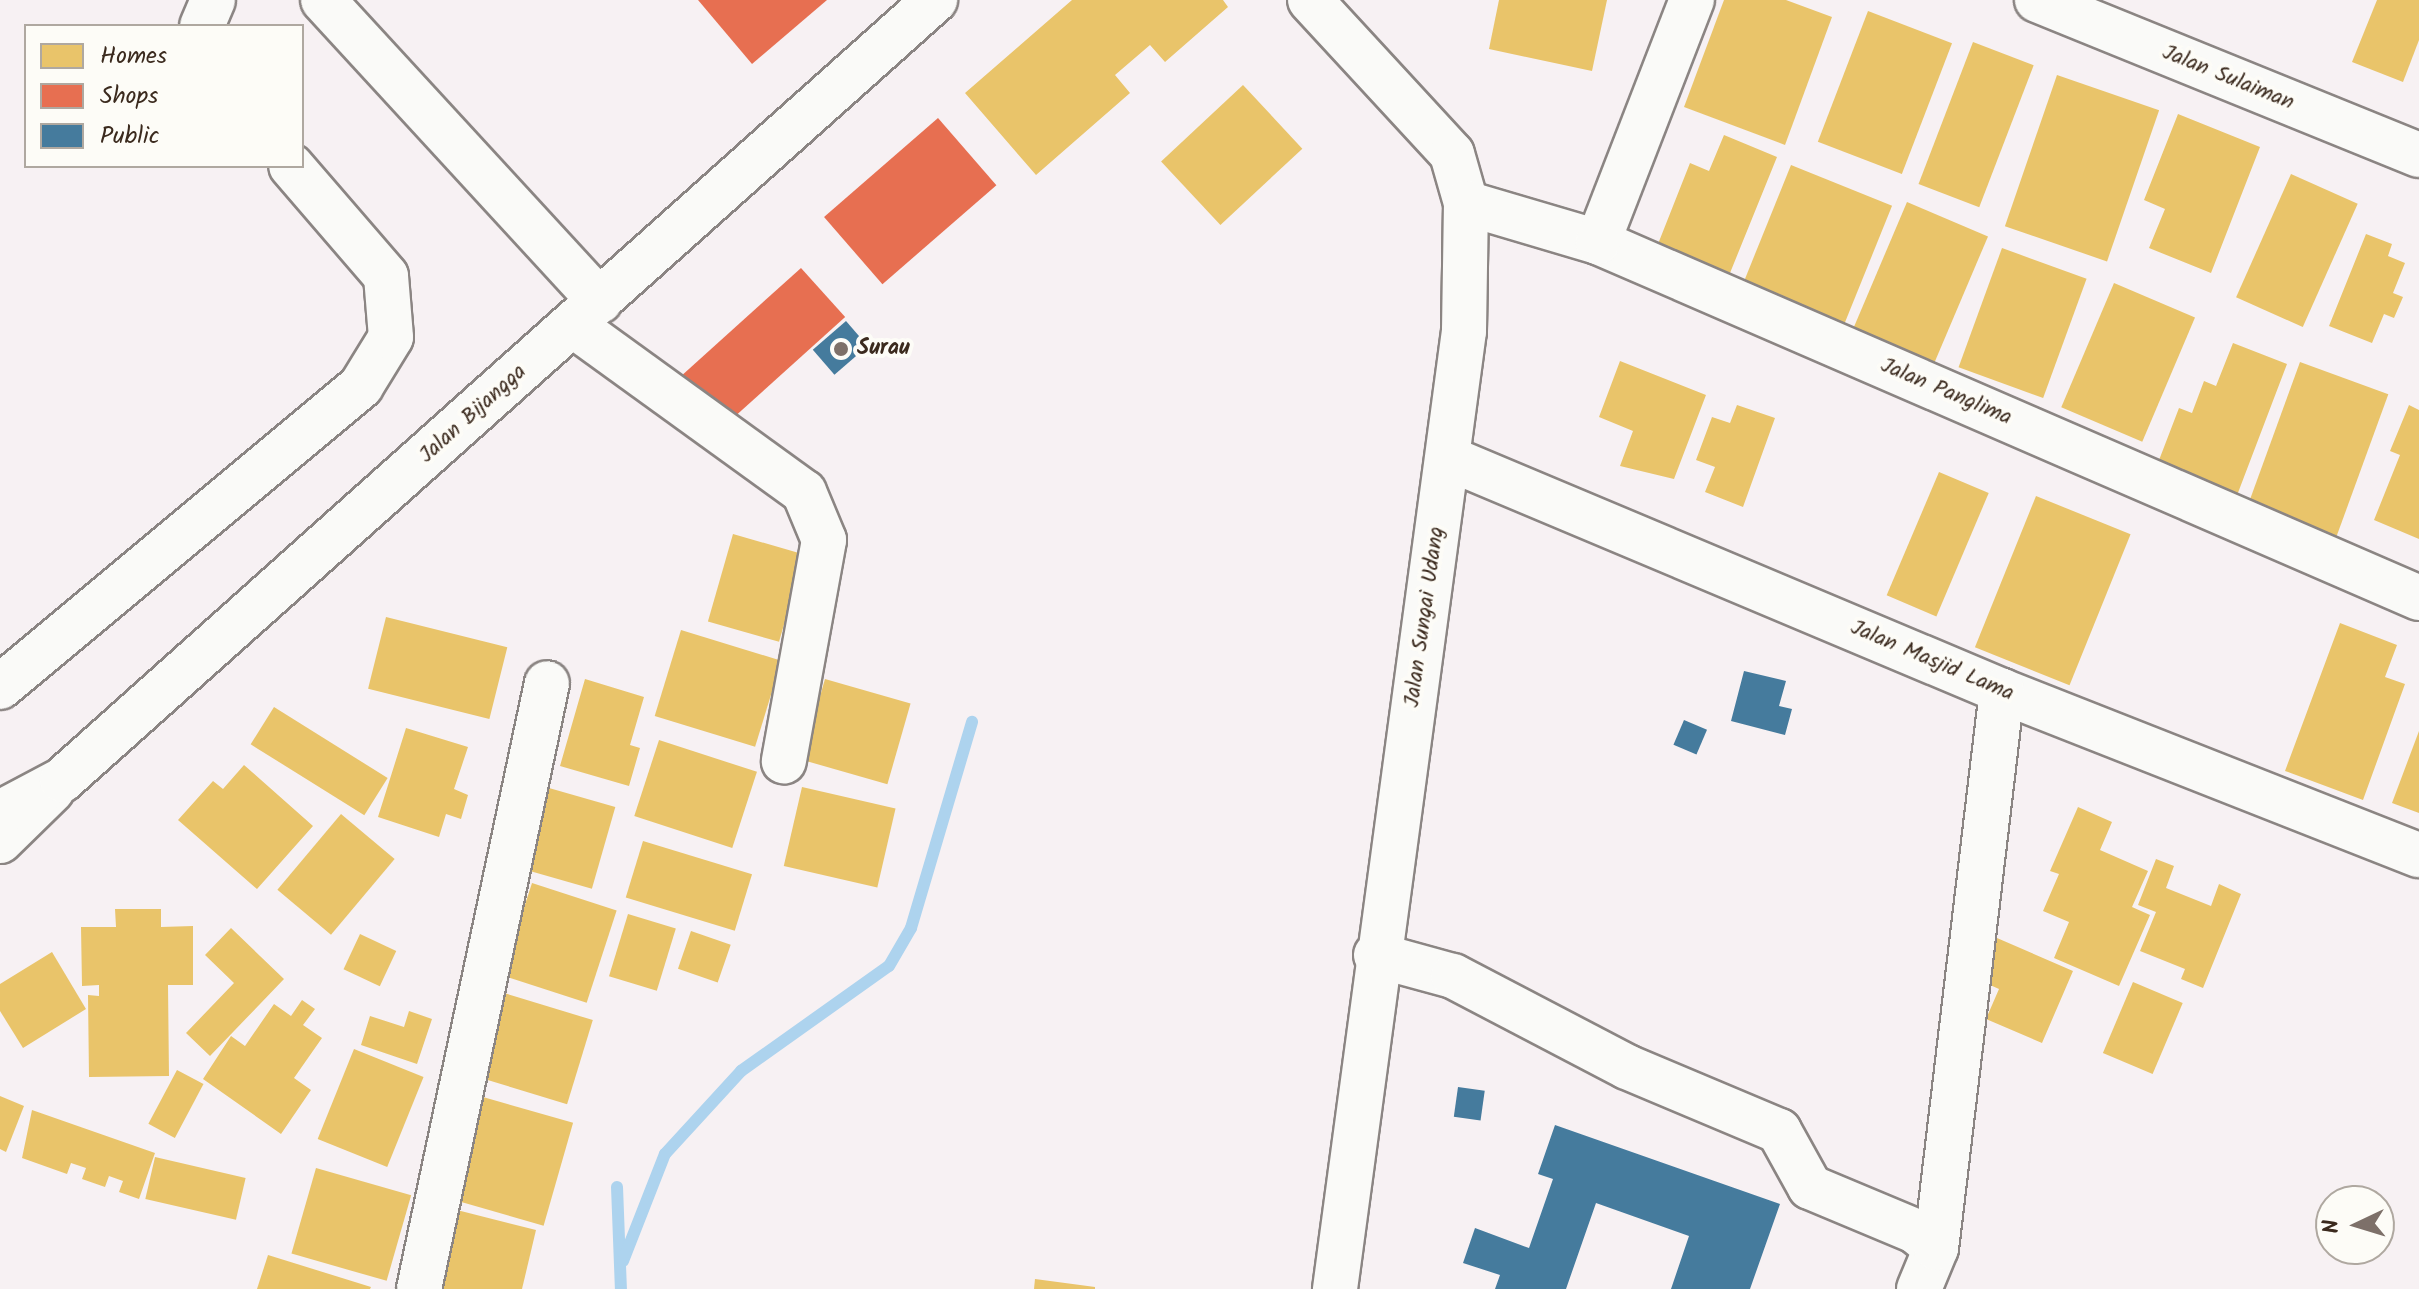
<!DOCTYPE html>
<html>
<head>
<meta charset="utf-8">
<style>
  body { margin:0 }
  #map { position:relative; width:2419px; height:1289px; overflow:hidden; background:#f7f1f3; font-family:Kalam,sans-serif }
  div>[style] { position:absolute }
  [style*='--x'] { left:calc(var(--x)*1px); top:calc(var(--y)*1px); width:calc(var(--w)*1px); rotate:calc(var(--a)*1deg) }
  .homes>* { inset:0; background:#e9c46a; transform-origin:0 0 }
  .shops>* { inset:0; background:#e76f51; transform-origin:0 0 }
  .public>* { inset:0; background:#457b9d; transform-origin:0 0 }
  .stream>* { height:12px; margin:-6px; padding:0 6px; transform-origin:6px; border-radius:6px; background:#add3ee }
  .roads { filter:drop-shadow(2px 0 #8b8583) drop-shadow(-2px 0 #8b8583) drop-shadow(0 2px #8b8583) drop-shadow(0 -2px #8b8583) }
  .minor>* { height:44px; margin:-22px; padding:0 22px; transform-origin:22px; border-radius:22px; background:#fafaf8 }
  .major>* { height:44px; margin:-22px; padding:0 22px; transform-origin:22px; border-radius:22px; background:#fafaf8 }
  .dots>* { width:22px; height:22px; translate:-50% -50%; box-sizing:border-box; border:4px solid #fdfcf7; border-radius:50% }
  span { translate:-50% -50%; white-space:nowrap; text-align:center; line-height:1.15; -webkit-text-stroke:8px #fdfcf7; paint-order:stroke }
  .street-label { font-size:22px; color:#3b2a1e }
  .poi-label { font-size:22px; color:#3b2a1e; font-weight:700 }
  .left { translate:0 -50%; text-align:left }
  .legend { position:absolute; left:24px; top:24px; width:280px; height:144px; box-sizing:border-box; background:#fdfcf7; border:2px solid #afa8a0; margin:0; padding:10px 14px; list-style:none; font-size:24px; color:#3b2a1e }
  .legend li { display:flex; align-items:center; gap:16px; height:40px }
  .legend b { width:40px; border:2px solid #afa8a0 }
  .north { position:absolute; left:2315px; top:1185px; width:80px; height:80px; box-sizing:border-box; background:#fdfcf7; border:2px solid #afa8a0; border-radius:50%; rotate:266deg; font-size:22px; font-weight:700; line-height:32px; text-align:center; color:#3b2a1e }
  .north::after { content:''; display:block; margin:auto; width:28px; height:36px; background:#7d7069; clip-path:polygon(50% 0,100% 100%,50% 72%,0 100%) }
</style>
</head>
<body>
<div id="map">
  <div class="homes">
    <i style="clip-path:polygon(1072px 0,1223px 0,1228px 7px,1165px 62px,1150px 45px,1115px 75px,1130px 93px,1036px 175px,965px 93px)"></i>
    <i style="clip-path:polygon(1499px 0,1607px 0,1592px 71px,1489px 49px)"></i>
    <i style="clip-path:polygon(1724px 0,1786px 0,1832px 17px,1785px 145px,1684px 107px)"></i>
    <i style="clip-path:polygon(2377px 0,2419px 0,2419px 40px,2403px 82px,2352px 62px)"></i>
    <i style="left:1868px;top:11px;width:90px;height:140px;rotate:21deg"></i>
    <i style="left:1973px;top:42px;width:65px;height:152px;rotate:21deg"></i>
    <i style="left:2057px;top:75px;width:108px;height:160px;rotate:19deg"></i>
    <i style="left:1243px;top:85px;width:87px;height:112px;rotate:47deg"></i>
    <i style="clip-path:polygon(2178px 114px,2260px 147px,2211px 273px,2149px 248px,2165px 209px,2144px 200px)"></i>
    <i style="clip-path:polygon(1724px 135px,1777px 157px,1730px 273px,1658px 244px,1690px 163px,1709px 171px)"></i>
    <i style="left:1791px;top:165px;width:109px;height:128px;rotate:22deg"></i>
    <i style="left:2291px;top:174px;width:73px;height:135px;rotate:24deg"></i>
    <i style="left:1907px;top:202px;width:88px;height:141px;rotate:23deg"></i>
    <i style="clip-path:polygon(2366px 234px,2392px 244px,2388px 256px,2405px 263px,2393px 293px,2403px 297px,2394px 318px,2384px 314px,2372px 343px,2329px 326px)"></i>
    <i style="left:2002px;top:248px;width:90px;height:127px;rotate:20deg"></i>
    <i style="left:2114px;top:283px;width:88px;height:135px;rotate:23deg"></i>
    <i style="clip-path:polygon(2233px 343px,2287px 364px,2236px 498px,2156px 468px,2179px 408px,2192px 413px,2204px 381px,2216px 386px)"></i>
    <i style="clip-path:polygon(1620px 361px,1706px 395px,1674px 479px,1620px 466px,1633px 431px,1599px 417px)"></i>
    <i style="left:2300px;top:362px;width:94px;height:151px;rotate:20deg"></i>
    <i style="clip-path:polygon(1737px 405px,1775px 418px,1743px 507px,1705px 492px,1715px 467px,1696px 460px,1712px 417px,1730px 423px)"></i>
    <i style="clip-path:polygon(2409px 405px,2419px 410px,2419px 539px,2374px 520px,2400px 455px,2390px 451px)"></i>
    <i style="left:1939px;top:472px;width:54px;height:134px;rotate:23deg"></i>
    <i style="left:2036px;top:496px;width:102px;height:163px;rotate:22deg"></i>
    <i style="left:733px;top:534px;width:74px;height:91px;rotate:16deg"></i>
    <i style="left:386px;top:617px;width:125px;height:74px;rotate:14deg"></i>
    <i style="clip-path:polygon(2340px 623px,2397px 645px,2385px 677px,2405px 684px,2363px 800px,2285px 771px)"></i>
    <i style="left:681px;top:630px;width:105px;height:90px;rotate:17deg"></i>
    <i style="clip-path:polygon(585px 679px,644px 697px,630px 745px,640px 748px,629px 786px,560px 766px)"></i>
    <i style="left:825px;top:679px;width:89px;height:84px;rotate:16deg"></i>
    <i style="left:274px;top:707px;width:134px;height:44px;rotate:32deg"></i>
    <i style="clip-path:polygon(406px 728px,468px 747px,454px 789px,468px 795px,461px 819px,446px 814px,439px 837px,378px 817px)"></i>
    <i style="clip-path:polygon(2419px 731px,2419px 813px,2392px 803px)"></i>
    <i style="left:659px;top:740px;width:103px;height:80px;rotate:18deg"></i>
    <i style="clip-path:polygon(244px 765px,313px 826px,257px 889px,178px 820px,213px 781px,223px 789px)"></i>
    <i style="left:802px;top:787px;width:96px;height:81px;rotate:13deg"></i>
    <i style="left:549px;top:788px;width:69px;height:85px;rotate:16deg"></i>
    <i style="clip-path:polygon(2078px 807px,2112px 822px,2100px 850px,2148px 871px,2132px 907px,2150px 915px,2119px 986px,2054px 958px,2069px 922px,2043px 911px,2059px 874px,2050px 871px)"></i>
    <i style="left:341px;top:814px;width:70px;height:99px;rotate:40deg"></i>
    <i style="left:643px;top:841px;width:114px;height:59px;rotate:17deg"></i>
    <i style="clip-path:polygon(2156px 859px,2174px 866px,2166px 888px,2211px 906px,2219px 884px,2241px 894px,2203px 988px,2181px 979px,2185px 969px,2140px 951px,2156px 912px,2138px 905px)"></i>
    <i style="left:532px;top:883px;width:89px;height:97px;rotate:18deg"></i>
    <i style="clip-path:polygon(115px 909px,161px 909px,161px 927px,193px 926px,193px 985px,168px 985px,169px 1076px,89px 1077px,88px 995px,99px 996px,99px 985px,82px 986px,81px 927px,116px 927px)"></i>
    <i style="left:628px;top:914px;width:50px;height:65px;rotate:17deg"></i>
    <i style="clip-path:polygon(231px 928px,284px 979px,210px 1056px,186px 1033px,234px 983px,205px 955px)"></i>
    <i style="left:691px;top:931px;width:42px;height:40px;rotate:19deg"></i>
    <i style="left:360px;top:934px;width:40px;height:39px;rotate:25deg"></i>
    <i style="clip-path:polygon(1997px 938px,2073px 971px,2042px 1043px,1986px 1019px,1999px 989px,1979px 980px)"></i>
    <i style="clip-path:polygon(52px 952px,86px 1009px,23px 1048px,0 1011px,0 984px)"></i>
    <i style="left:2133px;top:982px;width:54px;height:77px;rotate:23deg"></i>
    <i style="left:501px;top:992px;width:96px;height:88px;rotate:17deg"></i>
    <i style="clip-path:polygon(302px 1000px,315px 1009px,303px 1025px,322px 1038px,294px 1078px,311px 1090px,281px 1134px,203px 1079px,231px 1036px,245px 1046px,274px 1004px,291px 1016px)"></i>
    <i style="clip-path:polygon(409px 1011px,432px 1019px,417px 1064px,361px 1045px,370px 1016px,404px 1027px)"></i>
    <i style="left:354px;top:1049px;width:75px;height:97px;rotate:22deg"></i>
    <i style="left:177px;top:1070px;width:30px;height:61px;rotate:28deg"></i>
    <i style="left:476px;top:1095px;width:101px;height:107px;rotate:16deg"></i>
    <i style="clip-path:polygon(0 1096px,24px 1106px,6px 1152px,0 1149px)"></i>
    <i style="clip-path:polygon(32px 1110px,155px 1153px,139px 1199px,119px 1192px,123px 1181px,109px 1176px,105px 1187px,82px 1179px,86px 1168px,71px 1163px,67px 1174px,22px 1158px)"></i>
    <i style="left:155px;top:1157px;width:93px;height:43px;rotate:13deg"></i>
    <i style="left:316px;top:1168px;width:99px;height:89px;rotate:16deg"></i>
    <i style="clip-path:polygon(453px 1209px,536px 1230px,522px 1289px,434px 1289px)"></i>
    <i style="clip-path:polygon(268px 1255px,371px 1287px,370px 1289px,257px 1289px)"></i>
    <i style="clip-path:polygon(1035px 1279px,1095px 1287px,1095px 1289px,1034px 1289px)"></i>
  </div>
  <div class="shops">
    <i style="clip-path:polygon(698px 0,827px 0,752px 64px)"></i>
    <i style="left:938px;top:118px;width:89px;height:151px;rotate:49deg"></i>
    <i style="left:801px;top:268px;width:66px;height:159px;rotate:48deg"></i>
  </div>
  <div class="public">
    <i style="left:846px;top:321px;width:33px;height:44px;rotate:49deg"></i>
    <i style="clip-path:polygon(1744px 671px,1786px 681px,1779px 706px,1792px 709px,1785px 735px,1731px 721px)"></i>
    <i style="left:1684px;top:720px;width:25px;height:27px;rotate:23deg"></i>
    <i style="left:1458px;top:1087px;width:27px;height:30px;rotate:8deg"></i>
    <i style="clip-path:polygon(1555px 1125px,1780px 1204px,1750px 1289px,1671px 1289px,1689px 1236px,1596px 1203px,1566px 1289px,1495px 1289px,1500px 1275px,1463px 1263px,1475px 1228px,1529px 1248px,1553px 1179px,1538px 1174px)"></i>
  </div>
  <div class="stream">
    <i style="--x:617;--y:1187;--w:102;--a:87.8"></i>
    <i style="--x:623;--y:1261;--w:115;--a:-68.6"></i>
    <i style="--x:665;--y:1154;--w:113;--a:-47.5"></i>
    <i style="--x:741;--y:1071;--w:181;--a:-35.4"></i>
    <i style="--x:889;--y:966;--w:44;--a:-59.9"></i>
    <i style="--x:911;--y:928;--w:215;--a:-73.5"></i>
  </div>
  <div class="roads">
    <div class="minor">
      <i style="--x:323;--y:0;--w:409;--a:47.4"></i>
      <i style="--x:1310;--y:0;--w:209;--a:47.3"></i>
      <i style="--x:1452;--y:154;--w:51;--a:74.1"></i>
      <i style="--x:1466;--y:203;--w:128;--a:90.9"></i>
      <i style="--x:1464;--y:331;--w:967;--a:97.67"></i>
      <i style="--x:2037;--y:0;--w:412;--a:22.1"></i>
      <i style="--x:202;--y:26;--w:28;--a:-67"></i>
      <i style="--x:1466;--y:203;--w:138;--a:16.5"></i>
      <i style="--x:1598;--y:242;--w:895;--a:23.44"></i>
      <i style="--x:1598;--y:242;--w:260;--a:-68.8"></i>
      <i style="--x:573;--y:325;--w:285;--a:35.9"></i>
      <i style="--x:804;--y:492;--w:52;--a:67.4"></i>
      <i style="--x:824;--y:540;--w:225;--a:100.3"></i>
      <i style="--x:1448;--y:458;--w:601;--a:22.81"></i>
      <i style="--x:2002;--y:691;--w:448;--a:21.5"></i>
      <i style="--x:0;--y:687;--w:470;--a:-39.8"></i>
      <i style="--x:361;--y:386;--w:57;--a:-58.5"></i>
      <i style="--x:391;--y:337;--w:61;--a:-94.7"></i>
      <i style="--x:386;--y:276;--w:145;--a:-130.8"></i>
      <i style="--x:0;--y:841;--w:73;--a:-44.4"></i>
      <i style="--x:1376;--y:955;--w:80;--a:15.3"></i>
      <i style="--x:1453;--y:976;--w:196;--a:27.6"></i>
      <i style="--x:1627;--y:1067;--w:165;--a:22.8"></i>
      <i style="--x:1779;--y:1131;--w:64;--a:61"></i>
      <i style="--x:1810;--y:1187;--w:114;--a:22.7"></i>
      <i style="--x:1915;--y:1231;--w:27;--a:39"></i>
      <i style="--x:419;--y:1289;--w:619;--a:-78.07"></i>
      <i style="--x:1919;--y:1289;--w:44;--a:-67.5"></i>
      <i style="--x:1936;--y:1248;--w:561;--a:-83.24"></i>
    </div>
    <div class="major">
      <i style="--x:0;--y:813;--w:70;--a:-28"></i>
      <i style="--x:62;--y:780;--w:1171;--a:-41.78"></i>
    </div>
  </div>
  <div class="dots">
    <i style="left:841px;top:349px;background:#7d7069"></i>
  </div>
  <div class="street-label">
    <span style="left:2228px;top:78px;rotate:22deg">Jalan Sulaiman</span>
    <span style="left:1946px;top:392px;rotate:23deg">Jalan Panglima</span>
    <span style="left:473px;top:414px;rotate:-42deg">Jalan Bijangga</span>
    <span style="left:1425px;top:617px;rotate:-82deg">Jalan Sungai Udang</span>
    <span style="left:1932px;top:661px;rotate:23deg">Jalan Masjid Lama</span>
  </div>
  <div class="poi-label">
    <span class="left" style="left:857px;top:349px">Surau</span>
  </div>
  <ul class="legend">
  <li><b style="height:22px;background:#e9c46a"></b>Homes</li>
  <li><b style="height:22px;background:#e76f51"></b>Shops</li>
  <li><b style="height:22px;background:#457b9d"></b>Public</li>
  </ul>
  <div class="north">N</div>
</div>
</body>
</html>
